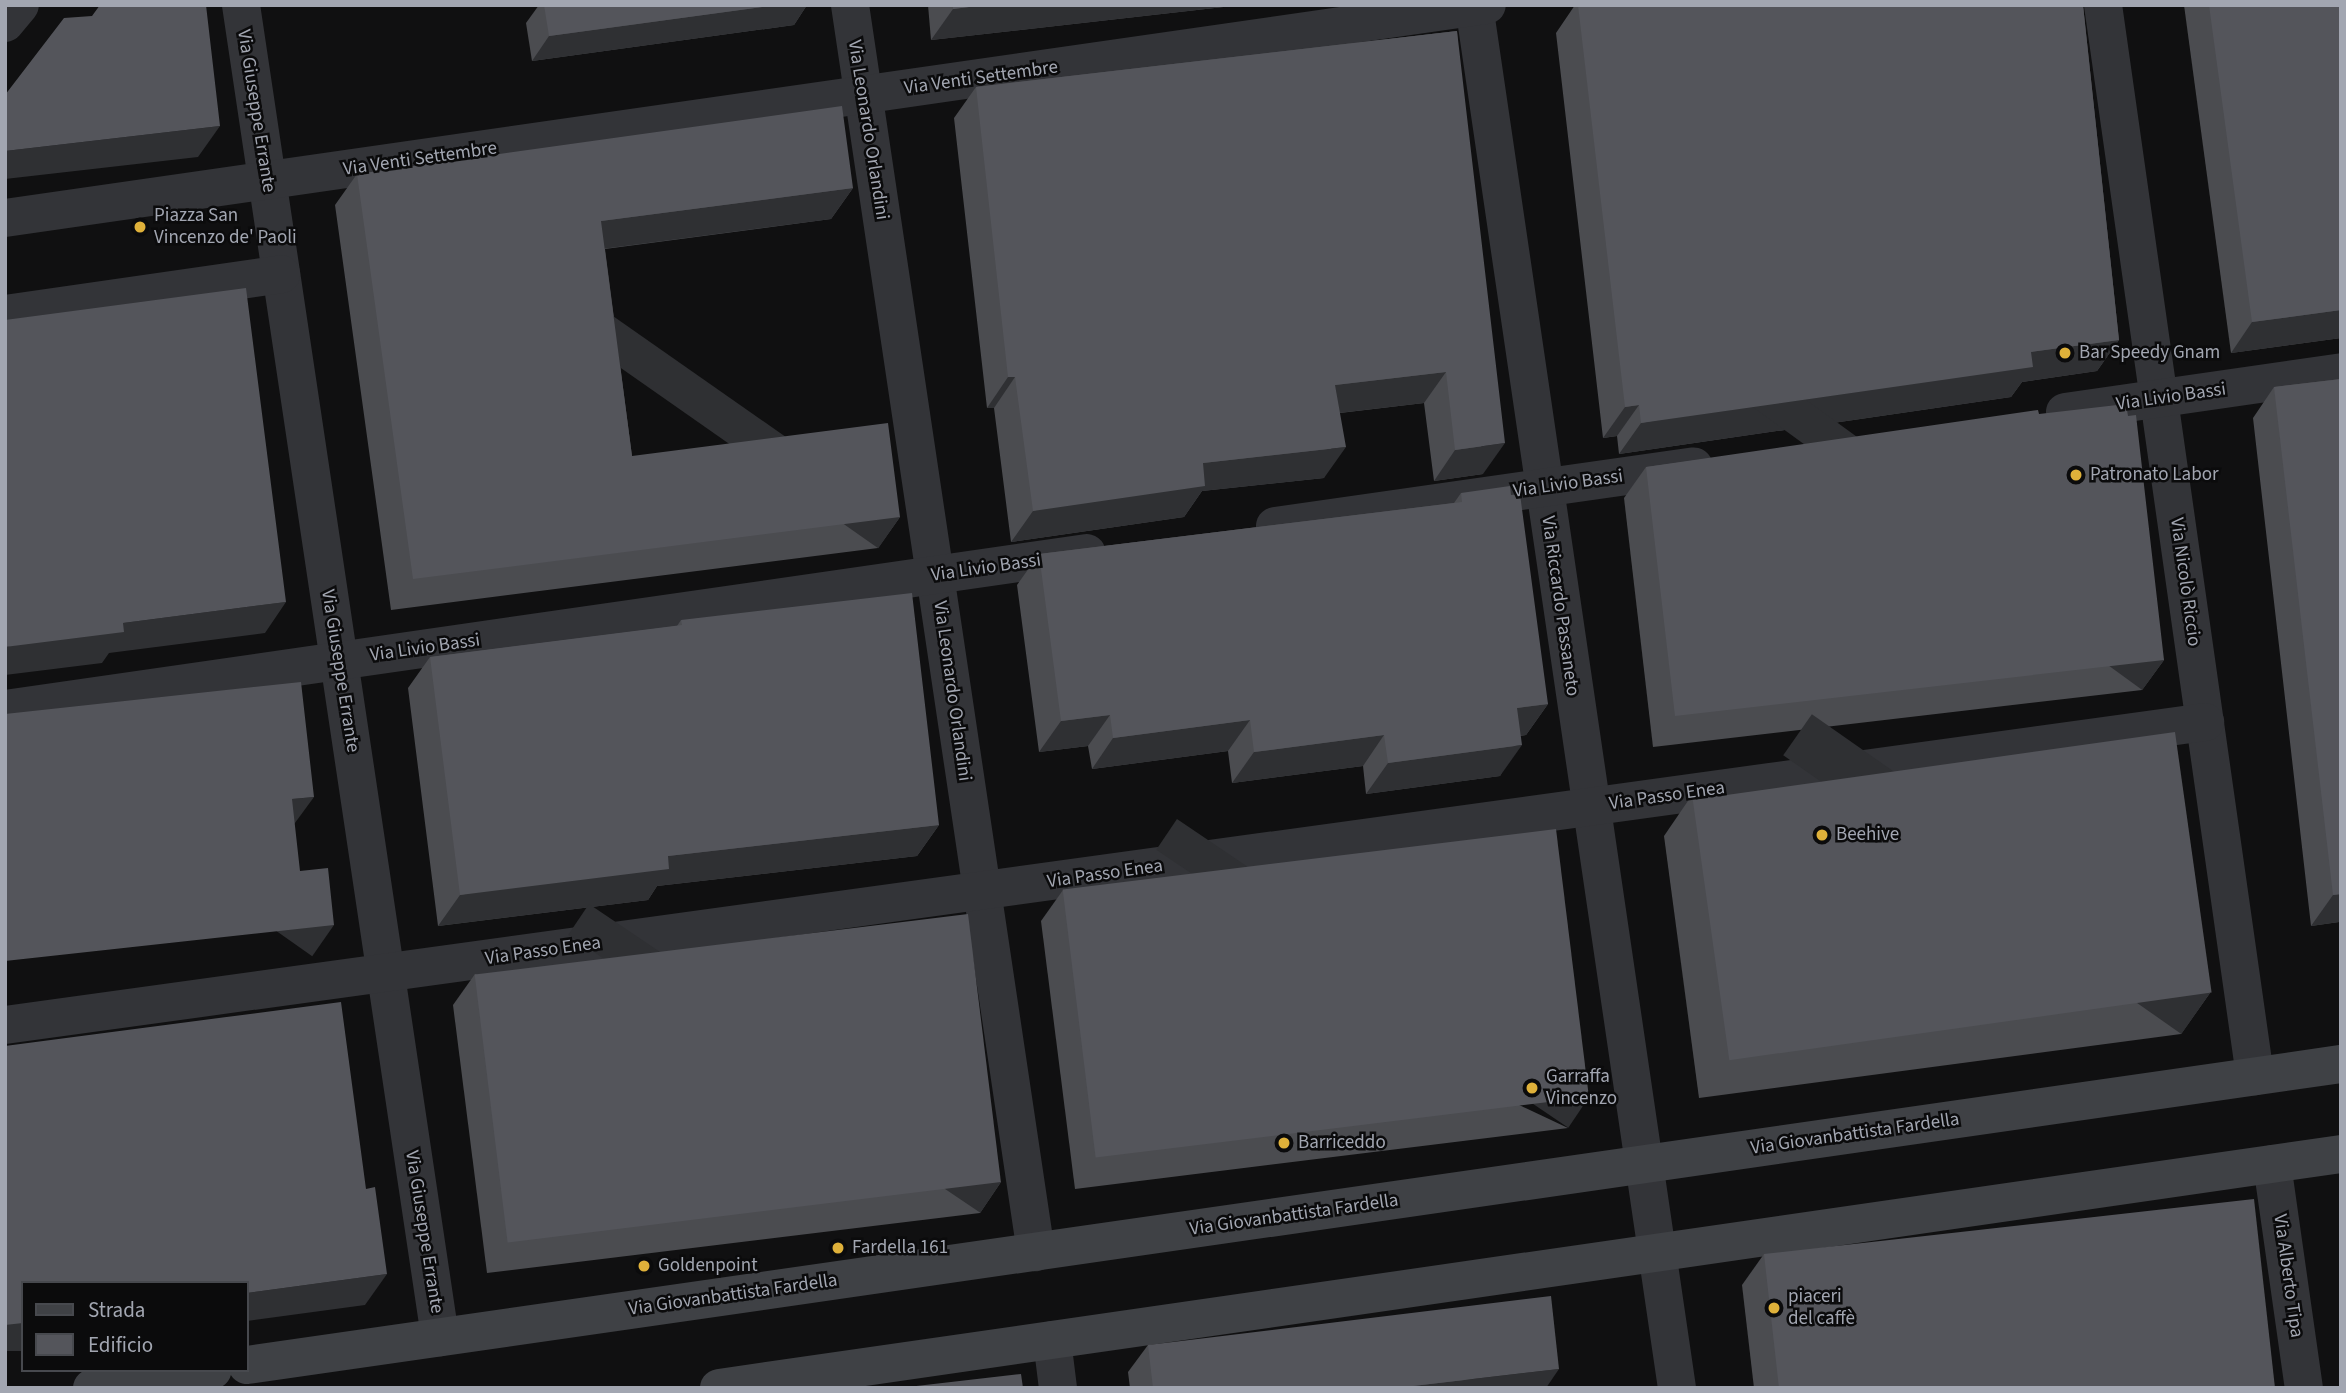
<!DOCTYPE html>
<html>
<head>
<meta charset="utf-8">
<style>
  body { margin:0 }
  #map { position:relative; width:2346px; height:1393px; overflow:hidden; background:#101011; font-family:"Source Sans 3",sans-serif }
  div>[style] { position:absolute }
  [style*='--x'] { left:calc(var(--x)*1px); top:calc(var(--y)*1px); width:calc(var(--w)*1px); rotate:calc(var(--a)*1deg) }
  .minor>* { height:38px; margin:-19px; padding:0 19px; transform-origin:19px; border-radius:19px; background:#333438 }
  .secondary>* { height:38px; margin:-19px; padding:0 19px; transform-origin:19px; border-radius:19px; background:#3f4145 }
  .wall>* { inset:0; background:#4b4c50 }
  .shaded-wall>* { inset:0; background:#2f3033; transform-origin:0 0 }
  .building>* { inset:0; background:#54555b; transform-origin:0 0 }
  .dots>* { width:19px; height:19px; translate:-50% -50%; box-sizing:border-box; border:4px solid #0b0b0c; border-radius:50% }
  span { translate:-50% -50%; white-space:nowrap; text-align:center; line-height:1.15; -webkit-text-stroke:5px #0b0b0c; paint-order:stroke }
  .street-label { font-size:19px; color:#a2a6b1 }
  .poi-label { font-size:19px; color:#a2a6b1 }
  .left { translate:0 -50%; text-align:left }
  .frame { position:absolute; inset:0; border:7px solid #a2a6b1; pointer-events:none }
  .legend { position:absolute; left:21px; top:1281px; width:228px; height:91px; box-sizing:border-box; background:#0b0b0c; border:2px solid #47494e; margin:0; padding:9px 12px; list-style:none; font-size:21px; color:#a2a6b1 }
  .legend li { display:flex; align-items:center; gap:14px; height:35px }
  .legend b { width:35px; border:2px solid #47494e }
</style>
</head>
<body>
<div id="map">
  <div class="minor">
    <i style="--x:241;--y:5;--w:1347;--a:81.5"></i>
    <i style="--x:850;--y:5;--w:1261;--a:81.52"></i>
    <i style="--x:1474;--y:5;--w:1398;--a:81.65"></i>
    <i style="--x:2103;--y:5;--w:1082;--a:81.92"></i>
    <i style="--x:5;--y:23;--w:23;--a:-50"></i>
    <i style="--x:5;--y:218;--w:1497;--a:-8.18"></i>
    <i style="--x:5;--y:314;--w:279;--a:-8.2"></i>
    <i style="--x:2065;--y:412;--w:279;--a:-8.2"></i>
    <i style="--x:1275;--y:526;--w:423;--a:-8.1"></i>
    <i style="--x:5;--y:709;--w:1093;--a:-8.2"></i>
    <i style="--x:5;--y:1025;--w:2221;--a:-7.84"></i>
    <i style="--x:2272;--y:1164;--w:226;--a:81.9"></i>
    <i style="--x:1052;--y:1340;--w:48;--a:82.9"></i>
  </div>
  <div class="secondary">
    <i style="--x:247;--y:1365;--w:2116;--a:-8.18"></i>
    <i style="--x:92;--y:1388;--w:122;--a:-8.5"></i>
    <i style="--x:719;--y:1388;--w:1639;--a:-8.21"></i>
  </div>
  <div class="wall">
    <i style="clip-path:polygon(539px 5px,807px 5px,794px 25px,532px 61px,526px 23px)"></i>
    <i style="clip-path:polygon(928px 5px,1241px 5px,931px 40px)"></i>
    <i style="clip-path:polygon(1575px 5px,2083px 5px,2119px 340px,2097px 371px,2022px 382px,2011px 397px,1619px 454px,1617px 436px,1603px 438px,1556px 33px)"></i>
    <i style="clip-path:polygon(2184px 5px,2341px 5px,2341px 338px,2231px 353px)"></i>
    <i style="clip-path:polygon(1457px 31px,1483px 474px,1434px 481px,1424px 403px,1340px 413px,1324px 478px,1202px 491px,1184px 517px,1011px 542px,994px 408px,987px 408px,954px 118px,976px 87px)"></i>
    <i style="clip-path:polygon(357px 174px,853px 188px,831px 219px,605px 249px,632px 456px,900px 517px,878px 548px,391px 610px,335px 205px)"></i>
    <i style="clip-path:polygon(2341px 379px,2341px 936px,2339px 922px,2311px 926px,2253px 418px,2274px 387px)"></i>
    <i style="clip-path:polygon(2039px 414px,2164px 660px,2142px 690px,1653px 747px,1624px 498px,1646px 467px)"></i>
    <i style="clip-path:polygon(1461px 493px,1548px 704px,1526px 735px,1520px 736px,1500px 776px,1366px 794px,1363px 766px,1232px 783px,1228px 751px,1092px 769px,1088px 746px,1039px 752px,1017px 585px,1039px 554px,1454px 503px)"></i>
    <i style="clip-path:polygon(681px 620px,939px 825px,917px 856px,657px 886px,648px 900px,438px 926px,408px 688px,430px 657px,677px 626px)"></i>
    <i style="clip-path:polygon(1692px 795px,2210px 993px,2181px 1034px,1699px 1098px,1664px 836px)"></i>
    <i style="clip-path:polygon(1063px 890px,1568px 1128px,1075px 1189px,1041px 921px)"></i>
    <i style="clip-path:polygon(475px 974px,1001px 1182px,980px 1213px,487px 1273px,453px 1005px)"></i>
    <i style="clip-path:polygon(1764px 1254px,2275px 1388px,1754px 1388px,1742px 1285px)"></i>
    <i style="clip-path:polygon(1148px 1345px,1546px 1388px,1130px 1388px,1128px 1372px)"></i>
  </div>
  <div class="shaded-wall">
    <i style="clip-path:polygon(776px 5px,807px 5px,794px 25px,532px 61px,549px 36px)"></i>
    <i style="clip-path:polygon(985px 5px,1241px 5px,931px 40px,953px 9px)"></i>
    <i style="clip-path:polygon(220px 126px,198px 157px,5px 179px,5px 151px)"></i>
    <i style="clip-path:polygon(853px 188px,831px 219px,579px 252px,601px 221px)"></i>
    <i style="clip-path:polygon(2341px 310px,2341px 338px,2231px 353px,2252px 322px)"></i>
    <i style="clip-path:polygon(2119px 340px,2097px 371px,2022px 382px,2011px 397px,1619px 454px,1641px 423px,2031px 352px)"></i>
    <i style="clip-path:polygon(1446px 372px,1424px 403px,1313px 416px,1335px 385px)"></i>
    <i style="clip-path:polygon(1008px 377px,1015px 377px,994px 408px,987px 408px)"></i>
    <i style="clip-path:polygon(1639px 405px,1617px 436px,1603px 438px,1625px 407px)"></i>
    <i style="clip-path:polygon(1505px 443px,1483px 474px,1434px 481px,1455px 450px)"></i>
    <i style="clip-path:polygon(1346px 447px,1324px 478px,1202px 491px,1184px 517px,1011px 542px,1033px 511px,1203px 463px)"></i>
    <i style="left:900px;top:517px;width:38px;height:491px;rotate:125deg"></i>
    <i style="clip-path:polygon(286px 602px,265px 633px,109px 653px,102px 663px,5px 675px,5px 647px,123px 623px)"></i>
    <i style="left:2164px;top:660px;width:37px;height:492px;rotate:126deg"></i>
    <i style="clip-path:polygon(1548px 704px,1526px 735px,1495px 739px,1517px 708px)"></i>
    <i style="clip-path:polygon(1110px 715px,1088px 746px,1039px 752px,1061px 721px)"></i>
    <i style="clip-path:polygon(1250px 720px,1228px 751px,1092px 769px,1113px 738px)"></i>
    <i style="clip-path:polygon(1384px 735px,1363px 766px,1232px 783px,1254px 752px)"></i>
    <i style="clip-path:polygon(1522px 745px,1500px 776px,1366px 794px,1388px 763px)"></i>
    <i style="clip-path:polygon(314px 797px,292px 827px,292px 799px)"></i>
    <i style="clip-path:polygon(939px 825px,917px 856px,657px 886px,648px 900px,438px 926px,460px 895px,668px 856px)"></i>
    <i style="clip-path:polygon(2341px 894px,2341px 920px,2339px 922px,2311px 926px,2333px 895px)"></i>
    <i style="left:334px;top:925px;width:38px;height:331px;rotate:125deg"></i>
    <i style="left:2210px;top:993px;width:50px;height:486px;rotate:125deg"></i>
    <i style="left:1589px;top:1097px;width:37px;height:497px;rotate:124deg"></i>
    <i style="left:1001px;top:1182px;width:37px;height:497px;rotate:124deg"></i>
    <i style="clip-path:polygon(387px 1274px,365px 1305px,247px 1321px,247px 1293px)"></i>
    <i style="left:23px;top:1323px;width:28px;height:18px;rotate:90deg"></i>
    <i style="clip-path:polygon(1559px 1369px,1546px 1388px,1396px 1388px)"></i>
  </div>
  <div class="building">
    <i style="clip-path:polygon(100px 5px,206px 5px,220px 126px,5px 151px,5px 95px,64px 18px,92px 16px)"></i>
    <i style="clip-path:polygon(544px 5px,776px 5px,549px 36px)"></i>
    <i style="clip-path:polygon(953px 5px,985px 5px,953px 9px)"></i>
    <i style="clip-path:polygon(1578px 5px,2083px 5px,2119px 340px,2031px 352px,2033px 367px,1641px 423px,1639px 405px,1625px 407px)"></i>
    <i style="clip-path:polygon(2209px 5px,2341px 5px,2341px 310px,2252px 322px)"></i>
    <i style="clip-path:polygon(1457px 31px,1505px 443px,1455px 450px,1446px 372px,1335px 385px,1346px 447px,1203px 463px,1205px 486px,1033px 511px,1015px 377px,1008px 377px,976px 87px)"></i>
    <i style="clip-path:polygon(842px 106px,853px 188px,601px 221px,632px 456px,888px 423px,900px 517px,413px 579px,357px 174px)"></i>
    <i style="clip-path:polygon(246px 288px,286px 602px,123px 623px,124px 632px,5px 647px,5px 320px)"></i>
    <i style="clip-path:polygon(2341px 379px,2341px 894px,2333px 895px,2274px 387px)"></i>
    <i style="clip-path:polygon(2126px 404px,2128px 416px,2136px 415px,2164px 660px,1675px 716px,1646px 467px,2038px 410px,2039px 414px)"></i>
    <i style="clip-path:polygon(1510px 486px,1511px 495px,1520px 494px,1548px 704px,1517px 708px,1522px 745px,1388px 763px,1384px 735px,1254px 752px,1250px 720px,1113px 738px,1110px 715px,1061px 721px,1039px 554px,1462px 502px,1461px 493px)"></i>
    <i style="clip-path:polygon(912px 593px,939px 825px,668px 856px,669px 869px,460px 895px,430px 657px,682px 625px,681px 620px)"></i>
    <i style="clip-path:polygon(301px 682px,314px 797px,292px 799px,300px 871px,328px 868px,334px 925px,5px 961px,5px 714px)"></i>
    <i style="left:2175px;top:732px;width:263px;height:487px;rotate:82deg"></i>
    <i style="left:1556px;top:829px;width:270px;height:497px;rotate:83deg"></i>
    <i style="left:968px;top:914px;width:270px;height:497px;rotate:83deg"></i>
    <i style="clip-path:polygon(341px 1002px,366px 1189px,375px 1187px,387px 1274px,247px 1293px,247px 1283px,23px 1283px,23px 1323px,5px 1325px,5px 1046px)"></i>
    <i style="clip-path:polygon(2254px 1199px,2275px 1388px,1779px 1388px,1764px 1254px)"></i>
    <i style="clip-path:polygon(1551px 1296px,1559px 1369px,1396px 1388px,1153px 1388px,1148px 1345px)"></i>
    <i style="clip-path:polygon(1021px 1374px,1023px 1388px,899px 1388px)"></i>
  </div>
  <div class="dots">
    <i style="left:140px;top:227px;background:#dfb13a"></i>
    <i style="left:2065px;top:353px;background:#dfb13a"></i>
    <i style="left:2076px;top:475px;background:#dfb13a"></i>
    <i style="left:1822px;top:835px;background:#dfb13a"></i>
    <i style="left:1532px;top:1088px;background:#dfb13a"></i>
    <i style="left:1284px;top:1143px;background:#dfb13a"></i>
    <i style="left:838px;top:1248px;background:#dfb13a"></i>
    <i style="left:644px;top:1266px;background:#dfb13a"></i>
    <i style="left:1774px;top:1308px;background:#dfb13a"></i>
  </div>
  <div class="street-label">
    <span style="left:981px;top:78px;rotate:-8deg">Via Venti Settembre</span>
    <span style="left:256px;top:111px;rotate:81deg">Via Giuseppe Errante</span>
    <span style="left:868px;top:130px;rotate:81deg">Via Leonardo Orlandini</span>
    <span style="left:420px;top:159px;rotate:-8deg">Via Venti Settembre</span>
    <span style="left:2171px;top:397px;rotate:-8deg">Via Livio Bassi</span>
    <span style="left:1568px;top:484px;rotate:-8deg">Via Livio Bassi</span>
    <span style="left:986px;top:568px;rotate:-8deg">Via Livio Bassi</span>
    <span style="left:2185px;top:582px;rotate:82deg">Via Nicolò Riccio</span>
    <span style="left:1560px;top:606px;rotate:82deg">Via Riccardo Passaneto</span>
    <span style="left:425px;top:648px;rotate:-8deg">Via Livio Bassi</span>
    <span style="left:340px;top:671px;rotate:81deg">Via Giuseppe Errante</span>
    <span style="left:952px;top:691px;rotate:82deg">Via Leonardo Orlandini</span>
    <span style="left:1667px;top:796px;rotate:-8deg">Via Passo Enea</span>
    <span style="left:1105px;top:874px;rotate:-8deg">Via Passo Enea</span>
    <span style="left:543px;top:951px;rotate:-8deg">Via Passo Enea</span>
    <span style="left:1855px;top:1134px;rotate:-8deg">Via Giovanbattista Fardella</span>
    <span style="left:1294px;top:1215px;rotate:-8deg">Via Giovanbattista Fardella</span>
    <span style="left:424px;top:1232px;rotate:81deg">Via Giuseppe Errante</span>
    <span style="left:2288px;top:1276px;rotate:82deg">Via Alberto Tipa</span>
    <span style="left:733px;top:1295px;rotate:-8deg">Via Giovanbattista Fardella</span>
  </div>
  <div class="poi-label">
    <span class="left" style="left:154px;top:227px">Piazza San<br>Vincenzo de' Paoli</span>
    <span class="left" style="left:2079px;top:353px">Bar Speedy Gnam</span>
    <span class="left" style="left:2090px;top:475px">Patronato Labor</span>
    <span class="left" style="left:1836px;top:835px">Beehive</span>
    <span class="left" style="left:1546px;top:1088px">Garraffa<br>Vincenzo</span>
    <span class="left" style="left:1298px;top:1143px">Barriceddo</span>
    <span class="left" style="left:852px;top:1248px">Fardella 161</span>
    <span class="left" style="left:658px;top:1266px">Goldenpoint</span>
    <span class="left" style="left:1788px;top:1308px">piaceri<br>del caffè</span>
  </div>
  <div class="frame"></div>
  <ul class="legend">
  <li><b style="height:9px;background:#3f4145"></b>Strada</li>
  <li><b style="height:19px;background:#54555b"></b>Edificio</li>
  </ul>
</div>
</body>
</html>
